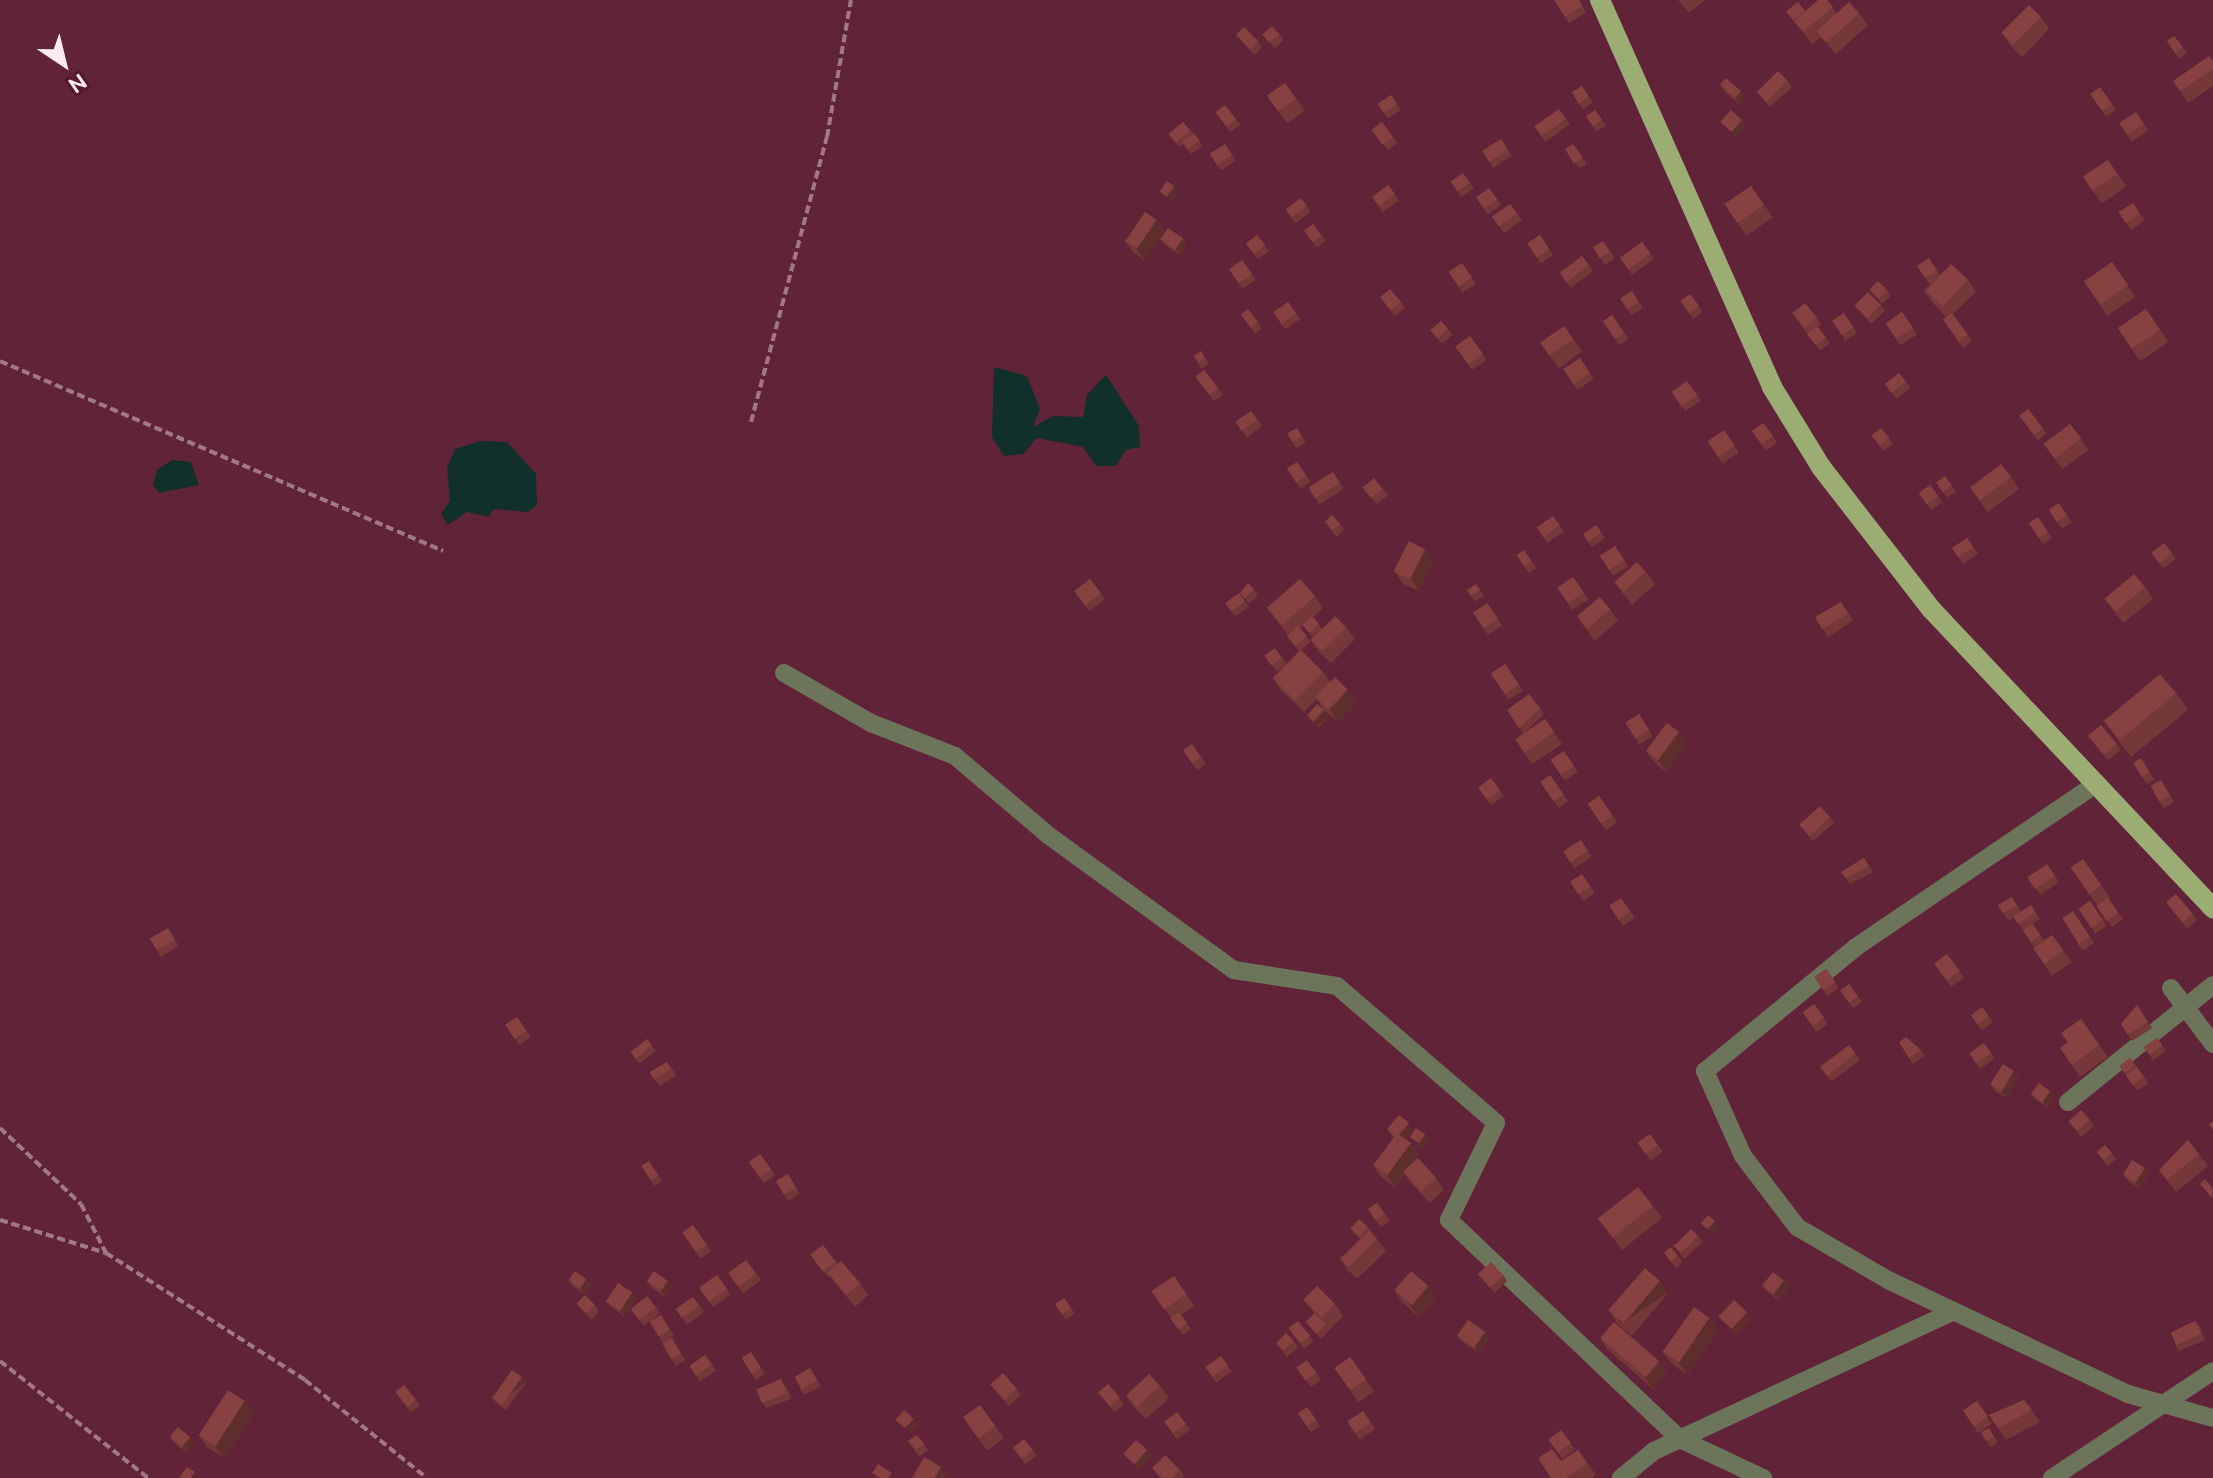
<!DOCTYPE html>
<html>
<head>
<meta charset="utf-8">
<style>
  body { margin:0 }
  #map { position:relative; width:2213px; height:1478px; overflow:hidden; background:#612338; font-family:Ubuntu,sans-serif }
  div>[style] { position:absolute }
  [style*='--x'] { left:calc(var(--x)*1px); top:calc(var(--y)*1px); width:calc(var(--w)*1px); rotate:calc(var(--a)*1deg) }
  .water>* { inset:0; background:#11302c }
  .path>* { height:4px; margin-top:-2px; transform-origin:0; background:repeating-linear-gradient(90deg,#a37885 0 8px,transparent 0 12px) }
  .minor>* { height:18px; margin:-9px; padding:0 9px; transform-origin:9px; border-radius:9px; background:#6c755a }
  .primary>* { height:20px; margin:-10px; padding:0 10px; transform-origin:10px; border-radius:10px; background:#9cad74 }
  .wall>* { inset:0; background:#733837; transform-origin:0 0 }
  .shaded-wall>* { inset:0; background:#5e2e2d; transform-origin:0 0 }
  .building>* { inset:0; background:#864140; transform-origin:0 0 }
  span { translate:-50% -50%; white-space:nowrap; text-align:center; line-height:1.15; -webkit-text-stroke:6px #55182e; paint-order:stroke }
  .north { position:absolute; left:24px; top:24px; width:80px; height:80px; -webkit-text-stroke:6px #55182e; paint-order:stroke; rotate:145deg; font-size:22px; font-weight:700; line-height:32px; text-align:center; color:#fcecef }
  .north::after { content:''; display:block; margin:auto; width:28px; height:36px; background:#fcecef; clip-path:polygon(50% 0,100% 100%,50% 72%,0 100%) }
</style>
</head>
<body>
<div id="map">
  <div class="water">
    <i style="clip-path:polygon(994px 367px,1027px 376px,1040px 409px,1033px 427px,1053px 416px,1083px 417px,1087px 395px,1106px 375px,1139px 426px,1140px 447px,1126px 450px,1116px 466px,1096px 466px,1083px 447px,1037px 438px,1023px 454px,1004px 456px,992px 437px)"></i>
    <i style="clip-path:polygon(480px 441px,507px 442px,536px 474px,537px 505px,528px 512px,494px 509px,488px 517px,467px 512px,448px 525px,441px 514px,450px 501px,447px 468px,455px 449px)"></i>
    <i style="clip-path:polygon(172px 460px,191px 462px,199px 485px,159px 493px,153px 485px,157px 470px)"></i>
  </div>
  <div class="path">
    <i style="--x:0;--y:361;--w:482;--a:23.2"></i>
    <i style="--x:751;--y:422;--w:295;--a:-75.1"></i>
    <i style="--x:827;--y:137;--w:139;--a:-80.1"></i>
    <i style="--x:0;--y:1128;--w:111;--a:43.2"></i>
    <i style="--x:81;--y:1204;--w:55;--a:63"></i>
    <i style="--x:106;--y:1253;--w:236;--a:32.5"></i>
    <i style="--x:305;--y:1380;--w:156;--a:38.8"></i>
    <i style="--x:0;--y:1220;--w:111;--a:17.3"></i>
    <i style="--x:0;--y:1361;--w:189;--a:38.3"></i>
  </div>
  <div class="minor">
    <i style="--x:784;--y:673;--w:100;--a:29.9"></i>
    <i style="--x:871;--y:723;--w:90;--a:21.4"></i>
    <i style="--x:955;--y:756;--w:122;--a:40.3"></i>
    <i style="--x:1048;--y:835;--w:230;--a:36"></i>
    <i style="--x:1234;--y:970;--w:104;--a:8.8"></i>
    <i style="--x:1337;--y:986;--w:210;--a:40.7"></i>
    <i style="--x:1496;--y:1123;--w:108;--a:115.9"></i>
    <i style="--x:1449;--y:1220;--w:318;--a:43.5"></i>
    <i style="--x:1680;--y:1439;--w:92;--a:25.2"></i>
    <i style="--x:2093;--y:786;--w:288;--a:145.8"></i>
    <i style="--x:1855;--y:948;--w:194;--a:140.6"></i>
    <i style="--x:1705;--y:1071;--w:93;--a:65.9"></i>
    <i style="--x:1743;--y:1156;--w:89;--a:52.7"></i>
    <i style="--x:1797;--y:1227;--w:105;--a:30.2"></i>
    <i style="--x:1888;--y:1280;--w:266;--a:25.4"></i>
    <i style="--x:2128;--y:1394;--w:88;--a:15.8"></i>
    <i style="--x:2171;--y:988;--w:70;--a:53.1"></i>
    <i style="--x:2068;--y:1102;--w:186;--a:-38.9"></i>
    <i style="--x:1621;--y:1478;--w:43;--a:-39.3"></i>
    <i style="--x:1654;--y:1451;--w:331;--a:-25"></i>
    <i style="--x:2052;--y:1478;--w:193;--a:-33.6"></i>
  </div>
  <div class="primary">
    <i style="--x:1600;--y:0;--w:424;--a:66"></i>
    <i style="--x:1772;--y:387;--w:94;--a:58.5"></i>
    <i style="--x:1821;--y:467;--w:181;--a:52.2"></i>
    <i style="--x:1932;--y:610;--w:410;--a:46.7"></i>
  </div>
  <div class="wall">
    <i style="clip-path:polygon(1554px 0,1579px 0,1586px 12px,1569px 23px)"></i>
    <i style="clip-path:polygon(1678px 0,1705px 0,1689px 13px)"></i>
    <i style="clip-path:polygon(1827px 0,1837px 13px,1859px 13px,1868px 25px,1836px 54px,1821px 37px,1812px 44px,1786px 11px,1805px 11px)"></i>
    <i style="clip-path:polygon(2041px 17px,2049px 29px,2022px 57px,2010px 45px,2002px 33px)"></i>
    <i style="clip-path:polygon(1279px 34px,1284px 40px,1275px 48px,1263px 35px)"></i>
    <i style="clip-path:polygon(1236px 35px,1258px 41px,1262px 47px,1254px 55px)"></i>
    <i style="clip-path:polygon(2174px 36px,2187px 53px,2179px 59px,2167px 41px)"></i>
    <i style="clip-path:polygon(2213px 61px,2213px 86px,2188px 103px,2173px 81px)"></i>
    <i style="clip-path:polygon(1788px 81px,1792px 87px,1770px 107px,1756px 91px)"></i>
    <i style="left:1285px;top:83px;width:34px;height:22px;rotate:54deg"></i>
    <i style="clip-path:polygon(1720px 85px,1741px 91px,1745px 97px,1739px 104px,1724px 91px)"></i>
    <i style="left:1582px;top:86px;width:20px;height:12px;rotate:57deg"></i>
    <i style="left:2100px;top:87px;width:28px;height:12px;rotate:55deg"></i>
    <i style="left:1391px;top:95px;width:18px;height:16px;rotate:56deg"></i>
    <i style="left:1225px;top:105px;width:25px;height:12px;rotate:53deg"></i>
    <i style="left:1559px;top:109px;width:19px;height:30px;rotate:55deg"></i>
    <i style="left:1595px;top:110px;width:19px;height:11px;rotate:55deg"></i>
    <i style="left:2136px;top:112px;width:22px;height:20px;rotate:56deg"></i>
    <i style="clip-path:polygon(1183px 122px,1193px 134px,1194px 133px,1203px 146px,1191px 154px,1183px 144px,1179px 147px,1168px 133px)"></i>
    <i style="clip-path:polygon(1372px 130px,1393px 137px,1398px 143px,1388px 150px)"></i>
    <i style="left:1501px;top:139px;width:20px;height:22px;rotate:57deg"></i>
    <i style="left:1225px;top:144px;width:20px;height:18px;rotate:57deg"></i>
    <i style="left:1573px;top:144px;width:24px;height:9px;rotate:55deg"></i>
    <i style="left:2108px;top:160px;width:32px;height:30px;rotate:55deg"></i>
    <i style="left:1463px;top:173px;width:19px;height:15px;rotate:55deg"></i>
    <i style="left:1388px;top:185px;width:19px;height:20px;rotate:54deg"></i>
    <i style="left:1751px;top:186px;width:38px;height:32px;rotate:55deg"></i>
    <i style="left:1489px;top:188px;width:21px;height:16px;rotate:55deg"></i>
    <i style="left:1301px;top:198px;width:17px;height:19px;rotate:54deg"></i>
    <i style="left:2133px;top:203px;width:21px;height:17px;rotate:55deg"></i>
    <i style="left:1510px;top:204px;width:20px;height:22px;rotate:53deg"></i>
    <i style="clip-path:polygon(1157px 220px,1165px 232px,1144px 260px,1133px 252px,1124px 240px)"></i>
    <i style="left:1313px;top:224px;width:21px;height:11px;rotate:53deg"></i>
    <i style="left:1257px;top:235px;width:20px;height:14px;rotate:53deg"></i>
    <i style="left:1540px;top:235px;width:24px;height:15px;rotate:57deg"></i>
    <i style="clip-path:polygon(1183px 238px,1187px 244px,1180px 255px,1165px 245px,1160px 239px)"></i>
    <i style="left:1603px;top:241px;width:21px;height:12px;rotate:55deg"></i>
    <i style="left:1642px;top:242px;width:21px;height:27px;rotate:55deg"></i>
    <i style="left:1582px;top:256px;width:19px;height:28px;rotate:54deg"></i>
    <i style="clip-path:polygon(1929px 258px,1940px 275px,1968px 280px,1976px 292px,1953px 314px,1972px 341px,1963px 348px,1943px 320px,1946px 317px,1932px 302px,1924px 290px,1930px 285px,1917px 266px)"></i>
    <i style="left:1242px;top:260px;width:24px;height:16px;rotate:55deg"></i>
    <i style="left:2112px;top:262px;width:42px;height:34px;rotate:56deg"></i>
    <i style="left:1462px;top:263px;width:25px;height:16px;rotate:56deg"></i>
    <i style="clip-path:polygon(1870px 290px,1887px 290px,1891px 296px,1882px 304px)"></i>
    <i style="left:1632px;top:291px;width:20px;height:14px;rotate:57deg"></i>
    <i style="left:1690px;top:294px;width:22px;height:12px;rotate:54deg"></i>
    <i style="clip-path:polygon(1380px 297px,1401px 302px,1405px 308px,1395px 316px)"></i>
    <i style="left:1288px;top:302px;width:21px;height:18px;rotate:55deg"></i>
    <i style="clip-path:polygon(1805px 303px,1821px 324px,1818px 327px,1830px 343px,1820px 351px,1792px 313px)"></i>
    <i style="clip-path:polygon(1854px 305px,1881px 305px,1885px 311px,1871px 324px)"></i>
    <i style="left:1248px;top:309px;width:24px;height:9px;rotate:54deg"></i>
    <i style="left:2146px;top:309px;width:40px;height:34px;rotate:56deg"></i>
    <i style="left:1902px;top:312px;width:27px;height:20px;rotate:56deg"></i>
    <i style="left:1844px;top:313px;width:24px;height:14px;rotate:57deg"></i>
    <i style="left:1612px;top:315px;width:29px;height:11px;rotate:55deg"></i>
    <i style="left:1441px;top:321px;width:18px;height:14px;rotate:49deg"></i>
    <i style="left:1564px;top:326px;width:31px;height:29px;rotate:54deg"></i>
    <i style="left:1470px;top:336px;width:29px;height:18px;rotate:55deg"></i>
    <i style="left:1201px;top:351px;width:15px;height:9px;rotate:58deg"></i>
    <i style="left:1580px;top:358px;width:25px;height:20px;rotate:56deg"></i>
    <i style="left:1204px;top:370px;width:31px;height:11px;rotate:52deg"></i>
    <i style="left:1899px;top:373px;width:19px;height:18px;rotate:51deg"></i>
    <i style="left:1687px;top:381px;width:24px;height:19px;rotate:55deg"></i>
    <i style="left:2028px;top:409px;width:31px;height:11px;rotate:53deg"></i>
    <i style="left:1251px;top:411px;width:19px;height:19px;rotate:54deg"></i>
    <i style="left:1763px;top:423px;width:24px;height:14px;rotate:54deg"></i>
    <i style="left:2070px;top:424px;width:32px;height:33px;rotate:54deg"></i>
    <i style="left:1297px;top:428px;width:17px;height:11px;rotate:59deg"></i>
    <i style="left:1881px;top:428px;width:20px;height:12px;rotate:53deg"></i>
    <i style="left:1724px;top:430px;width:27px;height:20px;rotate:56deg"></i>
    <i style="left:1297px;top:462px;width:24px;height:12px;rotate:55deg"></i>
    <i style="left:2001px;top:464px;width:31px;height:39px;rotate:54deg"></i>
    <i style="left:1333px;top:472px;width:20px;height:29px;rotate:57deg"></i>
    <i style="left:1945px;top:476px;width:19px;height:11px;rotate:55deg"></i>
    <i style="left:1930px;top:485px;width:21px;height:14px;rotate:53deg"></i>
    <i style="clip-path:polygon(1363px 488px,1383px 489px,1388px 495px,1377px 504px)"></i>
    <i style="left:2059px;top:503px;width:23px;height:12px;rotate:56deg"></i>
    <i style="left:1553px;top:516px;width:19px;height:20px;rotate:55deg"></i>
    <i style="left:2038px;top:517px;width:25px;height:11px;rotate:56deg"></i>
    <i style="clip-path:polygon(1325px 522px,1340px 524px,1344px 530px,1336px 537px)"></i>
    <i style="left:1596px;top:525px;width:16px;height:16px;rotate:55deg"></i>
    <i style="left:1967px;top:538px;width:19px;height:18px;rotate:54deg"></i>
    <i style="left:2164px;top:543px;width:20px;height:16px;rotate:53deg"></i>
    <i style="left:1615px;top:546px;width:24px;height:18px;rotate:57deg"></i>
    <i style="clip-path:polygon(1425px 549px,1433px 561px,1419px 591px,1403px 584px,1395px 572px)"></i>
    <i style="left:1524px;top:550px;width:22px;height:9px;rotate:56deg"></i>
    <i style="clip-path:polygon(1646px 572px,1655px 584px,1632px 605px,1614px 582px)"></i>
    <i style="left:1573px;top:577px;width:27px;height:19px;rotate:56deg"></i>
    <i style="left:1090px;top:579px;width:25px;height:20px;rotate:53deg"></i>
    <i style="left:1476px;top:584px;width:14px;height:11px;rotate:56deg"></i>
    <i style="clip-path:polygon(2145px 587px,2153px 599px,2123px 623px,2104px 598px)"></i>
    <i style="clip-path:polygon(1254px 589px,1258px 595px,1249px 604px,1240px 593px)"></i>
    <i style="left:1239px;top:593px;width:17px;height:17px;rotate:54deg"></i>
    <i style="clip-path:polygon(1315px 596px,1323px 608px,1313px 617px,1322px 629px,1346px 627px,1355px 639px,1331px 663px,1319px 652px,1311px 640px,1313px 638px,1303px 625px,1300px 628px,1311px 642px,1301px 650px,1323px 672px,1330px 682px,1357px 702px,1338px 722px,1325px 711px,1329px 716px,1319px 727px,1311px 721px,1307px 715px,1323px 709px,1317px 699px,1304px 712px,1281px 690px,1273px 678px,1299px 651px,1287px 636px,1288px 635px,1267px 608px)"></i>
    <i style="left:1841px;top:602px;width:22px;height:30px;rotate:56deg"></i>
    <i style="left:1487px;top:603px;width:27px;height:17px;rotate:56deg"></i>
    <i style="clip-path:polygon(1610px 609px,1618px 621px,1595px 641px,1577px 617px)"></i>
    <i style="left:1275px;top:648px;width:20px;height:13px;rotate:53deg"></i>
    <i style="left:1505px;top:664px;width:32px;height:17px;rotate:56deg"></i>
    <i style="clip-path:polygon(2176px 693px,2188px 710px,2131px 757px,2103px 720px)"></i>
    <i style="clip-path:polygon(1529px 694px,1544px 714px,1526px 731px,1545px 719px,1562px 744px,1532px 764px,1515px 739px,1523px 733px,1507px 710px)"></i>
    <i style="left:1639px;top:714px;width:26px;height:16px;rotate:58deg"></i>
    <i style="left:2101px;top:725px;width:32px;height:17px;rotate:51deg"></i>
    <i style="clip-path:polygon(1679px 732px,1687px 744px,1666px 772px,1655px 763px,1646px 751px)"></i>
    <i style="left:1192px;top:744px;width:24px;height:11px;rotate:54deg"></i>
    <i style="left:1564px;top:751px;width:25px;height:16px;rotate:56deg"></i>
    <i style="left:2141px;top:758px;width:25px;height:9px;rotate:58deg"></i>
    <i style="left:1550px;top:775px;width:32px;height:12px;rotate:55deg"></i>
    <i style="left:1491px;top:778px;width:22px;height:16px;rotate:54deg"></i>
    <i style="clip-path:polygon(2165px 786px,2174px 802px,2164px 808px,2160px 802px)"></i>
    <i style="left:1599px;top:796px;width:32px;height:14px;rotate:55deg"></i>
    <i style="clip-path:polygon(1830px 817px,1834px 823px,1813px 841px,1799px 824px)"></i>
    <i style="left:1581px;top:840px;width:20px;height:21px;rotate:57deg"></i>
    <i style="clip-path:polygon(1864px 858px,1873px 872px,1850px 884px,1841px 872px)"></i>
    <i style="left:2083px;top:859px;width:47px;height:15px;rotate:55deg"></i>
    <i style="left:1582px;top:874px;width:23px;height:14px;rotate:56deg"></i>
    <i style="clip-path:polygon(2055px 876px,2059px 882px,2041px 895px,2028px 878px)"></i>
    <i style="left:2012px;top:897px;width:18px;height:16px;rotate:56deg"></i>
    <i style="left:1621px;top:898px;width:24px;height:14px;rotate:55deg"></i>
    <i style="left:2108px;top:898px;width:26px;height:14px;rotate:54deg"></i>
    <i style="left:2090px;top:901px;width:30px;height:14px;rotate:56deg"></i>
    <i style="clip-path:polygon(2166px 902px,2193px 914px,2197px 920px,2187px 929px)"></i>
    <i style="clip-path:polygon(2031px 905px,2040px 919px,2033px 924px,2044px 940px,2052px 935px,2072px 962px,2052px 976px,2033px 948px,2034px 947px,2014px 917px)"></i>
    <i style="clip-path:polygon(2073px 911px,2094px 943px,2083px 951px,2078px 945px)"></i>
    <i style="left:168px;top:928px;width:21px;height:21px;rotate:59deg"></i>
    <i style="left:1947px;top:954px;width:29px;height:16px;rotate:54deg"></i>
    <i style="left:1826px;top:969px;width:23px;height:14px;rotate:56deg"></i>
    <i style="left:1849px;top:984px;width:22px;height:11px;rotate:54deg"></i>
    <i style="left:1814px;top:1004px;width:24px;height:14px;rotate:55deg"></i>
    <i style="clip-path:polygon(2137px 1005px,2152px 1028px,2132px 1041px,2121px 1024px)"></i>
    <i style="left:1982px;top:1007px;width:19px;height:14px;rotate:54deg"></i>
    <i style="left:517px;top:1017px;width:24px;height:14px;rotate:55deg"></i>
    <i style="clip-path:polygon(2081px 1019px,2108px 1057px,2080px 1077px,2060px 1048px,2068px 1043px)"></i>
    <i style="left:2157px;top:1038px;width:16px;height:16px;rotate:55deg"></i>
    <i style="left:647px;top:1039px;width:15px;height:21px;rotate:53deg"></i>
    <i style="clip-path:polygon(1899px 1042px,1921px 1050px,1925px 1056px,1913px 1064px)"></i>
    <i style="left:1984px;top:1043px;width:19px;height:18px;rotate:55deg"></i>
    <i style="left:1849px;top:1045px;width:19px;height:36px;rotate:54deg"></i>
    <i style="left:2130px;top:1058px;width:31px;height:13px;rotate:54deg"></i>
    <i style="left:667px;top:1062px;width:16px;height:20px;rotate:55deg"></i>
    <i style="clip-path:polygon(2019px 1077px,2006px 1098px,1995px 1091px,1991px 1085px)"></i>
    <i style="clip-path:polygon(2031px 1094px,2054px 1097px,2047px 1107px,2036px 1100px)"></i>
    <i style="clip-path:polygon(2090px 1120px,2094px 1126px,2081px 1137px,2069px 1122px)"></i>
    <i style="clip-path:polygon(1387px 1129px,1413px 1129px,1405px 1139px,1411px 1143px,1419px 1155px,1415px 1160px,1436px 1178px,1444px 1190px,1430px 1203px,1411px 1183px,1405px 1174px,1395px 1187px,1381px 1177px,1373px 1165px,1394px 1138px)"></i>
    <i style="left:1650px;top:1134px;width:22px;height:15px;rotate:54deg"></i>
    <i style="left:2105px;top:1145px;width:18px;height:11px;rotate:52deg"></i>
    <i style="left:760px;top:1154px;width:26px;height:14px;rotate:54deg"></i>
    <i style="clip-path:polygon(2199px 1154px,2208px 1166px,2176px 1192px,2159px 1170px)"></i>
    <i style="left:649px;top:1161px;width:24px;height:9px;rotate:57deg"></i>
    <i style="clip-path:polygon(2145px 1168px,2149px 1174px,2140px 1189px,2127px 1180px,2123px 1174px)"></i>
    <i style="left:788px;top:1174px;width:23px;height:14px;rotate:59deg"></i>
    <i style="left:1377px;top:1203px;width:22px;height:11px;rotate:54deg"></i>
    <i style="clip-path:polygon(1653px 1206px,1662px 1218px,1622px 1250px,1598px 1219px)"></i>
    <i style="left:693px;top:1225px;width:32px;height:13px;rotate:55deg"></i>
    <i style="clip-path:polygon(1368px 1227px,1386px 1251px,1357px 1279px,1348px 1270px,1340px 1258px,1360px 1239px,1351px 1229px)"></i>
    <i style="clip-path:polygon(1698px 1236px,1703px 1242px,1684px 1259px,1673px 1245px)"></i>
    <i style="clip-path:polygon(823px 1245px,838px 1264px,860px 1283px,868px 1295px,855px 1307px,830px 1276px,828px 1277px,811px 1255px)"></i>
    <i style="clip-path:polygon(1664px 1253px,1678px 1256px,1683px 1262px,1676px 1268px)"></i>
    <i style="left:746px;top:1260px;width:25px;height:22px;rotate:53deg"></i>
    <i style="left:717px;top:1275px;width:24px;height:22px;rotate:55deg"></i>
    <i style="clip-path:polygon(1479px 1275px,1503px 1275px,1507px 1281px,1495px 1293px)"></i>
    <i style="clip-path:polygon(1174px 1276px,1194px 1306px,1181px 1315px,1191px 1329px,1183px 1335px,1152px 1291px)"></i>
    <i style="clip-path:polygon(568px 1280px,591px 1285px,584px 1294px,573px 1286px)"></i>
    <i style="clip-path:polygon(647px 1281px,668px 1281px,672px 1287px,665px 1297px,651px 1287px)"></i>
    <i style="clip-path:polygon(1762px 1285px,1789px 1287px,1778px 1300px,1766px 1291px)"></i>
    <i style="clip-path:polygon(1394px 1290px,1436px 1298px,1419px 1317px,1402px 1302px)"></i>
    <i style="clip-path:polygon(1668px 1293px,1632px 1336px,1617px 1323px,1609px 1311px)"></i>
    <i style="left:693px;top:1297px;width:19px;height:21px;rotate:54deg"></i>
    <i style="clip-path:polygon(636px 1298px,624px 1316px,611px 1307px,606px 1301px)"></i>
    <i style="left:1064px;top:1298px;width:19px;height:11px;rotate:55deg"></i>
    <i style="clip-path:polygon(1303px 1299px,1335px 1304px,1343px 1316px,1321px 1339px,1306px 1322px,1315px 1314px)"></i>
    <i style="clip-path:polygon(577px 1304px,595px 1305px,599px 1311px,591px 1320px)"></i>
    <i style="clip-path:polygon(656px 1307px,660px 1313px,652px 1320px,661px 1315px,674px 1336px,663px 1343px,649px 1321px,644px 1326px,631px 1309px)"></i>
    <i style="left:1298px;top:1321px;width:26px;height:12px;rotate:53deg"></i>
    <i style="clip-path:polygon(2195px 1321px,2200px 1327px,2205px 1340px,2179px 1351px,2175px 1345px)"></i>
    <i style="clip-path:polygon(1718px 1330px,1687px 1375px,1671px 1363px,1662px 1351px)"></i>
    <i style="clip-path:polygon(1457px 1335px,1489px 1338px,1479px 1353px,1461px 1341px)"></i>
    <i style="left:672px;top:1338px;width:26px;height:11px;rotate:59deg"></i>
    <i style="clip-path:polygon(1600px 1338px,1667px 1373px,1653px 1389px,1608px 1350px)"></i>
    <i style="clip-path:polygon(1294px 1341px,1298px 1347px,1287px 1357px,1276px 1343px)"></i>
    <i style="left:751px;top:1352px;width:26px;height:11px;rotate:58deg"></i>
    <i style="left:705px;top:1355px;width:19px;height:19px;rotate:55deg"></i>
    <i style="left:1221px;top:1356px;width:19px;height:19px;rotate:55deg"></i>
    <i style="left:1350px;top:1357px;width:42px;height:19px;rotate:55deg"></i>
    <i style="left:1307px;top:1360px;width:24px;height:13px;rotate:54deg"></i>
    <i style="clip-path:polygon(810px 1368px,821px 1386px,804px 1395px,800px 1389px)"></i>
    <i style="clip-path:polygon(522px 1377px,526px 1383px,506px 1410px,496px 1403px,492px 1397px)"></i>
    <i style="clip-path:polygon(990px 1384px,1017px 1389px,1021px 1395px,1009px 1406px)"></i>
    <i style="left:1108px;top:1384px;width:26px;height:13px;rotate:51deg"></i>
    <i style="left:404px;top:1385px;width:26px;height:11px;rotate:53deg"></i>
    <i style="clip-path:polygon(786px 1385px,791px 1399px,766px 1408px,762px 1402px)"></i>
    <i style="clip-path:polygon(1160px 1386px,1169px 1398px,1146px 1419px,1134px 1407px,1126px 1395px)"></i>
    <i style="clip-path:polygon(2024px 1400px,2040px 1422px,2006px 1440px,1989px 1415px)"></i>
    <i style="left:1977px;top:1401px;width:27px;height:17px;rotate:56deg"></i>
    <i style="left:980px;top:1405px;width:41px;height:21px;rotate:54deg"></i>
    <i style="left:1307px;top:1407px;width:23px;height:11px;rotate:56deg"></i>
    <i style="left:1363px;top:1411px;width:22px;height:19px;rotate:56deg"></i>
    <i style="left:1177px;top:1412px;width:22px;height:16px;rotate:54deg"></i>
    <i style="clip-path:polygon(254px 1413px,224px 1458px,207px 1447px,199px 1435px)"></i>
    <i style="left:1989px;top:1428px;width:17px;height:9px;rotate:59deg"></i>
    <i style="left:1561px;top:1430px;width:24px;height:16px;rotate:54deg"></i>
    <i style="left:917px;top:1435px;width:19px;height:11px;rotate:54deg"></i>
    <i style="clip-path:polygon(170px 1437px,194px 1443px,187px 1452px,174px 1443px)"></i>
    <i style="left:1024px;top:1439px;width:21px;height:14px;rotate:53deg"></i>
    <i style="clip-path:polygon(1578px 1450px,1596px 1475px,1592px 1478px,1551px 1478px,1561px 1461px)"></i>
    <i style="clip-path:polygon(1152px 1468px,1180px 1470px,1184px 1476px,1182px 1478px,1160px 1478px)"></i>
  </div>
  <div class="shaded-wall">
    <i style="clip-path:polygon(1741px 91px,1745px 97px,1739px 104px,1735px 98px)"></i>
    <i style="clip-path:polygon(1742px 120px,1747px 126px,1735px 138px,1731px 132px)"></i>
    <i style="clip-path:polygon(1174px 186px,1178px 192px,1171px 202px,1167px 196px)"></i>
    <i style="clip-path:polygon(1157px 220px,1165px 232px,1144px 260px,1136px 248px)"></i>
    <i style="clip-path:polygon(1183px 238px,1187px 244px,1180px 255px,1175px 249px)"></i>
    <i style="clip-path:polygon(1425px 549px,1433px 561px,1419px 591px,1411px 579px)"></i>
    <i style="clip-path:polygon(1348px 690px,1357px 702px,1338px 722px,1330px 710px)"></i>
    <i style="left:1324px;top:710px;width:8px;height:15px;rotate:50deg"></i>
    <i style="clip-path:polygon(1679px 732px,1687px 744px,1666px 772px,1658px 760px)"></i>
    <i style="clip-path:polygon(2014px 1071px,2019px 1077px,2006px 1098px,2002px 1092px)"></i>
    <i style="clip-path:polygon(2050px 1091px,2054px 1097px,2047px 1107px,2043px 1101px)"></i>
    <i style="clip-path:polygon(1409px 1123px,1413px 1129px,1402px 1143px,1397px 1137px)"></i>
    <i style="clip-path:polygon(1425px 1134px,1429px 1140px,1422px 1150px,1417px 1144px)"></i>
    <i style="clip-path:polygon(1411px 1143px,1419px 1155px,1395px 1187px,1387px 1175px)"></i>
    <i style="clip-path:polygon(2145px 1168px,2149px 1174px,2140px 1189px,2135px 1183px)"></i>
    <i style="clip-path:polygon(1715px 1221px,1720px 1227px,1713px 1235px,1708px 1229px)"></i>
    <i style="clip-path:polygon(586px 1279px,591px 1285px,584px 1294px,580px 1288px)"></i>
    <i style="clip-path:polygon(668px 1281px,672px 1287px,665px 1297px,661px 1291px)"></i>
    <i style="left:1660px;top:1281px;width:14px;height:56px;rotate:56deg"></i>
    <i style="clip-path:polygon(1784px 1281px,1789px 1287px,1778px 1300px,1774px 1294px)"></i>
    <i style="clip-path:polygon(1428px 1286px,1436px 1298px,1419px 1317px,1410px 1305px)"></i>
    <i style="clip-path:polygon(632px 1292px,636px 1298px,624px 1316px,620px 1310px)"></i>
    <i style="clip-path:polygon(1747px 1312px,1752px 1318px,1736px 1335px,1732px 1329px)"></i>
    <i style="clip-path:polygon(1710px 1318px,1718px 1330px,1687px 1375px,1679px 1363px)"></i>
    <i style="clip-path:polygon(1485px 1332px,1489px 1338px,1479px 1353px,1474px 1347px)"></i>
    <i style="clip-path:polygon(1659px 1361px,1667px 1373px,1653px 1389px,1645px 1377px)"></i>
    <i style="left:522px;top:1377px;width:7px;height:34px;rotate:56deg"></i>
    <i style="clip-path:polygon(245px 1401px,254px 1413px,224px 1458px,215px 1446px)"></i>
    <i style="clip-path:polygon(914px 1419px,918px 1425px,910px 1434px,906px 1428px)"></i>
    <i style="clip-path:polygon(190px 1437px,194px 1443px,187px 1452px,182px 1446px)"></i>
    <i style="clip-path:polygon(1147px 1450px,1151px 1456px,1138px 1470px,1134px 1464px)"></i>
    <i style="clip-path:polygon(941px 1467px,949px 1478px,935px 1478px)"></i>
  </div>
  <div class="building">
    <i style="clip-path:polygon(1554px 0,1579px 0,1582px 6px,1565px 17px)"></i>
    <i style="clip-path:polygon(1818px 0,1827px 0,1833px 7px,1803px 32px,1794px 21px)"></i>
    <i style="left:1798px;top:2px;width:11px;height:15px;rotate:52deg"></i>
    <i style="left:1849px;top:2px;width:15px;height:44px;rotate:48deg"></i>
    <i style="left:2029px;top:5px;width:17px;height:39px;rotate:45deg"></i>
    <i style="left:1272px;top:26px;width:11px;height:13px;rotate:49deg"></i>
    <i style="left:1244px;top:27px;width:20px;height:11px;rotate:45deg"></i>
    <i style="clip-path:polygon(2174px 36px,2183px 47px,2175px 53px,2167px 41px)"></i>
    <i style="clip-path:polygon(2209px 56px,2213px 61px,2213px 69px,2180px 91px,2173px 81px)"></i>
    <i style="left:1778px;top:71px;width:14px;height:30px;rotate:45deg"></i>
    <i style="left:1726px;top:78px;width:20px;height:9px;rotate:41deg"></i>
    <i style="left:1285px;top:83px;width:19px;height:22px;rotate:55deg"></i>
    <i style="left:1582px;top:86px;width:13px;height:12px;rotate:58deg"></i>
    <i style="left:2100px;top:87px;width:21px;height:12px;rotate:55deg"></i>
    <i style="left:1391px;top:95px;width:11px;height:16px;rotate:56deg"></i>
    <i style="left:1225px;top:105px;width:18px;height:12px;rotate:52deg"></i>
    <i style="left:1559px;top:109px;width:12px;height:30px;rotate:55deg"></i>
    <i style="left:1595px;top:110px;width:12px;height:11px;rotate:55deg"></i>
    <i style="left:1731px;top:110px;width:15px;height:16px;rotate:42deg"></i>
    <i style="left:2136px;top:112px;width:14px;height:20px;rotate:56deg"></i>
    <i style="left:1183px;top:122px;width:11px;height:19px;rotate:49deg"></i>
    <i style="left:1382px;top:122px;width:19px;height:13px;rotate:54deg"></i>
    <i style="left:1194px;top:133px;width:9px;height:15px;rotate:54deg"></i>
    <i style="left:1501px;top:139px;width:13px;height:22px;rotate:58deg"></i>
    <i style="left:1225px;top:144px;width:13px;height:18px;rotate:58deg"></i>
    <i style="clip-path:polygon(1573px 144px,1583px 158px,1574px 164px,1565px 149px)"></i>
    <i style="left:2108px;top:160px;width:17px;height:30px;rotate:57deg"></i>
    <i style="left:1463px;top:173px;width:12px;height:15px;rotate:55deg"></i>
    <i style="left:1167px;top:181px;width:9px;height:13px;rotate:36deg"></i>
    <i style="left:1388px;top:185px;width:11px;height:20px;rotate:52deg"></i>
    <i style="left:1751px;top:186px;width:23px;height:32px;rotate:56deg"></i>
    <i style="left:1489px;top:188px;width:14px;height:16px;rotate:54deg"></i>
    <i style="left:1301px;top:198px;width:10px;height:19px;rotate:53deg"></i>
    <i style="left:2133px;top:203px;width:13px;height:17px;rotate:58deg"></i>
    <i style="left:1510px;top:204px;width:12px;height:22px;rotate:55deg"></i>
    <i style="left:1145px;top:212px;width:14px;height:35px;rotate:34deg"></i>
    <i style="left:1313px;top:224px;width:14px;height:11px;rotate:54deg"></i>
    <i style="left:1168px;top:228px;width:18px;height:14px;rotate:34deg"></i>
    <i style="left:1257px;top:235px;width:13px;height:14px;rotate:51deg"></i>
    <i style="left:1540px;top:235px;width:17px;height:15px;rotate:57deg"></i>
    <i style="left:1603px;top:241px;width:13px;height:12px;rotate:58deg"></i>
    <i style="left:1642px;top:242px;width:14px;height:27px;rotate:54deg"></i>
    <i style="left:1582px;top:256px;width:11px;height:28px;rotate:52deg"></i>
    <i style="left:1929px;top:258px;width:15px;height:14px;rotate:58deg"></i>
    <i style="left:1242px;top:260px;width:17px;height:16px;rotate:54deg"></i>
    <i style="left:2112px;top:262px;width:28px;height:34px;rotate:55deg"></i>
    <i style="left:1462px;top:263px;width:18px;height:16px;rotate:56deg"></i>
    <i style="left:1951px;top:264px;width:23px;height:37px;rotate:43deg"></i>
    <i style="left:1878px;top:281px;width:13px;height:12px;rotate:45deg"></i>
    <i style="left:1390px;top:289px;width:17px;height:13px;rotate:50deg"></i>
    <i style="left:1632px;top:291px;width:13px;height:14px;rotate:58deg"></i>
    <i style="left:1868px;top:292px;width:18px;height:19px;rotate:45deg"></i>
    <i style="left:1690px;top:294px;width:15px;height:12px;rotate:53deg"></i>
    <i style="left:1288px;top:302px;width:14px;height:18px;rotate:54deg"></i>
    <i style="left:1805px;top:303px;width:19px;height:16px;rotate:51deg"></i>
    <i style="left:1248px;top:309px;width:16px;height:9px;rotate:52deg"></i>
    <i style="left:2146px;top:309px;width:25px;height:34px;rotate:56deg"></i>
    <i style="left:1902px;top:312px;width:19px;height:20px;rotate:55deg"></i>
    <i style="left:1844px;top:313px;width:17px;height:14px;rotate:57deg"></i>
    <i style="left:1952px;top:313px;width:27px;height:11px;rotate:54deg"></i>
    <i style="left:1612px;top:315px;width:22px;height:11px;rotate:56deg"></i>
    <i style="left:1441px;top:321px;width:11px;height:14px;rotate:49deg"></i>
    <i style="left:1564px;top:326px;width:16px;height:29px;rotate:55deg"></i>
    <i style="left:1817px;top:326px;width:14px;height:13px;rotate:51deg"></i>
    <i style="left:1470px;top:336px;width:22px;height:18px;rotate:54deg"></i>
    <i style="clip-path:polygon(1201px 351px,1205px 358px,1198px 362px,1194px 356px)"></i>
    <i style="left:1580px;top:358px;width:18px;height:20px;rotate:56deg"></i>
    <i style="left:1204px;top:370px;width:23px;height:11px;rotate:52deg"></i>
    <i style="left:1899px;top:373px;width:11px;height:18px;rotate:52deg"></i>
    <i style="left:1687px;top:381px;width:17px;height:19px;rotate:54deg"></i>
    <i style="left:2028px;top:409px;width:24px;height:11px;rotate:52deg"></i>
    <i style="left:1251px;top:411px;width:11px;height:19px;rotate:56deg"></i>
    <i style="left:1763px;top:423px;width:16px;height:14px;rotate:52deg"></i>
    <i style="left:2070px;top:424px;width:18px;height:33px;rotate:52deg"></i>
    <i style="left:1297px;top:428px;width:10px;height:11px;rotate:61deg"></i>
    <i style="left:1881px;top:428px;width:13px;height:12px;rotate:51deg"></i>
    <i style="left:1724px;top:430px;width:19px;height:20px;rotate:55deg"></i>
    <i style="left:1297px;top:462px;width:17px;height:12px;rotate:57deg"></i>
    <i style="left:2001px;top:464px;width:16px;height:39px;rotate:52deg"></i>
    <i style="left:1333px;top:472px;width:13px;height:29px;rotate:58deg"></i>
    <i style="left:1945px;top:476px;width:12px;height:11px;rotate:55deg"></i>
    <i style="left:1374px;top:478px;width:14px;height:15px;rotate:51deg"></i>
    <i style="left:1930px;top:485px;width:14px;height:14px;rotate:54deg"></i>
    <i style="left:2059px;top:503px;width:15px;height:12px;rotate:58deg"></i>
    <i style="left:1332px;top:515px;width:12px;height:10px;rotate:48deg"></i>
    <i style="left:1553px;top:516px;width:12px;height:20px;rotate:55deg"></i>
    <i style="left:2038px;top:517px;width:18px;height:11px;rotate:56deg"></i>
    <i style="left:1596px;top:525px;width:9px;height:16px;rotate:54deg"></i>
    <i style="left:1967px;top:538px;width:11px;height:18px;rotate:56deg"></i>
    <i style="left:1409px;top:541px;width:18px;height:34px;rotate:27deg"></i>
    <i style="left:2164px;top:543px;width:13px;height:16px;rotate:51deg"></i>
    <i style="left:1615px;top:546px;width:17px;height:18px;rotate:57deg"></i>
    <i style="left:1524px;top:550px;width:14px;height:9px;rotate:56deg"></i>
    <i style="left:1637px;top:562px;width:13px;height:30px;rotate:48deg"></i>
    <i style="left:2134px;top:574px;width:17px;height:38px;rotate:50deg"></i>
    <i style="left:1573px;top:577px;width:19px;height:19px;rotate:55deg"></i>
    <i style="left:1090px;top:579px;width:18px;height:20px;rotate:52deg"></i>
    <i style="left:1300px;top:579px;width:23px;height:44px;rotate:49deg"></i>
    <i style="clip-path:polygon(1248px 583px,1254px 589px,1245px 598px,1240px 593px)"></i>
    <i style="left:1476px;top:584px;width:7px;height:11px;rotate:56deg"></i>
    <i style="left:1239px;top:593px;width:10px;height:17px;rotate:53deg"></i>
    <i style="left:1600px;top:597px;width:16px;height:30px;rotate:50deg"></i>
    <i style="left:1841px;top:602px;width:14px;height:30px;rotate:60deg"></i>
    <i style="left:1487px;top:603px;width:19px;height:17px;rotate:55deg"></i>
    <i style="left:1312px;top:616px;width:11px;height:13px;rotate:49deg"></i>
    <i style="left:1335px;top:616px;width:16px;height:34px;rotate:45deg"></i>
    <i style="left:1298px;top:626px;width:13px;height:15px;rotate:48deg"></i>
    <i style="left:1275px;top:648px;width:12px;height:13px;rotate:55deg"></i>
    <i style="left:1301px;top:650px;width:31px;height:40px;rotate:45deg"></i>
    <i style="left:1505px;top:664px;width:25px;height:17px;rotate:56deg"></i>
    <i style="left:2160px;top:674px;width:25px;height:73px;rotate:50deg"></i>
    <i style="left:1335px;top:677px;width:18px;height:28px;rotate:45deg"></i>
    <i style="clip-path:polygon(1529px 694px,1540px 708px,1519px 728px,1507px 710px)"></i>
    <i style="left:1317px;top:704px;width:9px;height:15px;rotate:41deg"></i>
    <i style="left:1639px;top:714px;width:19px;height:16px;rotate:58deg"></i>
    <i style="left:1545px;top:719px;width:16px;height:36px;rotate:55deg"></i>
    <i style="left:1667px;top:723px;width:15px;height:35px;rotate:37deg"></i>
    <i style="left:2101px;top:725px;width:25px;height:17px;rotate:50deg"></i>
    <i style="left:1192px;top:744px;width:16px;height:11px;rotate:55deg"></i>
    <i style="left:1564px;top:751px;width:18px;height:16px;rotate:56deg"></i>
    <i style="left:2141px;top:758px;width:17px;height:9px;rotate:59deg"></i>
    <i style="left:1550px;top:775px;width:24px;height:12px;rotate:55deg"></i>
    <i style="left:1491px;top:778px;width:15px;height:16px;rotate:53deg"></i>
    <i style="left:2161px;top:780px;width:18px;height:12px;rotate:61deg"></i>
    <i style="left:1599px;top:796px;width:24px;height:14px;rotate:55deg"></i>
    <i style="left:1820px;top:806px;width:15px;height:28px;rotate:48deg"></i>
    <i style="left:1581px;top:840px;width:13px;height:21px;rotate:58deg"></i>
    <i style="clip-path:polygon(1864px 858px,1869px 866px,1846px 878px,1841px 872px)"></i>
    <i style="left:2083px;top:859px;width:32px;height:15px;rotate:55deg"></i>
    <i style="left:2047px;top:864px;width:14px;height:24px;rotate:56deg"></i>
    <i style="left:1582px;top:874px;width:15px;height:14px;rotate:58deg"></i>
    <i style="left:2176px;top:894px;width:26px;height:13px;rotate:50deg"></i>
    <i style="left:2012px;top:897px;width:10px;height:16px;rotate:61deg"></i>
    <i style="left:1621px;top:898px;width:17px;height:14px;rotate:57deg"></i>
    <i style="left:2108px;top:898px;width:18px;height:14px;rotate:56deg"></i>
    <i style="left:2090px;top:901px;width:23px;height:14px;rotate:56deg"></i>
    <i style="left:2031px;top:905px;width:9px;height:21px;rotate:58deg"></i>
    <i style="left:2073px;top:911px;width:31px;height:13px;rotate:57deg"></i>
    <i style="left:2032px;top:924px;width:14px;height:11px;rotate:54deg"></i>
    <i style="left:168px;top:928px;width:14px;height:21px;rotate:60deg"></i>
    <i style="left:2052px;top:935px;width:19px;height:23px;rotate:54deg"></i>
    <i style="left:1947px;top:954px;width:21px;height:16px;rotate:53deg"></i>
    <i style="left:1826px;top:969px;width:16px;height:14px;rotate:55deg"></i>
    <i style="left:1849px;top:984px;width:15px;height:11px;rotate:53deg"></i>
    <i style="left:1814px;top:1004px;width:17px;height:14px;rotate:54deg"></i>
    <i style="clip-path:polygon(2137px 1005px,2148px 1022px,2128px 1035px,2121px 1024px)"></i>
    <i style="left:1982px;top:1007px;width:11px;height:14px;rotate:52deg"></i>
    <i style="left:517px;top:1017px;width:17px;height:14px;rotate:57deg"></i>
    <i style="clip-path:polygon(2081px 1019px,2099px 1045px,2072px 1065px,2060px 1048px,2068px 1042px,2061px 1033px)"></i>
    <i style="clip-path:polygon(1906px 1037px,1921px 1050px,1909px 1058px,1899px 1042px)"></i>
    <i style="left:2157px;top:1038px;width:9px;height:16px;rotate:54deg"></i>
    <i style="left:647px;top:1039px;width:8px;height:21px;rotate:50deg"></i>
    <i style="left:1984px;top:1043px;width:12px;height:18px;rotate:55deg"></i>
    <i style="left:1849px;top:1045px;width:11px;height:36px;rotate:52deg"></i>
    <i style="left:2130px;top:1058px;width:9px;height:13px;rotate:54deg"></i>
    <i style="left:667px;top:1062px;width:8px;height:20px;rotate:60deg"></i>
    <i style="left:2003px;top:1064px;width:13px;height:24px;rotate:32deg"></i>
    <i style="left:2137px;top:1067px;width:12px;height:14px;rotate:55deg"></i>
    <i style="left:2039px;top:1083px;width:14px;height:14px;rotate:36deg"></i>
    <i style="left:2081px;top:1110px;width:13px;height:17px;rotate:48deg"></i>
    <i style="clip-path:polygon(1399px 1115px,1409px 1123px,1399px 1135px,1397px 1133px,1395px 1136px,1387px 1129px)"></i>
    <i style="clip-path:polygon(2213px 1121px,2213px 1130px,2209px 1124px)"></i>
    <i style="left:1416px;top:1128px;width:11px;height:11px;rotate:34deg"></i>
    <i style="left:1397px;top:1133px;width:17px;height:40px;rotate:36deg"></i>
    <i style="left:1650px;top:1134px;width:14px;height:15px;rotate:56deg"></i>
    <i style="clip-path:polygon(2188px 1140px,2199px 1154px,2167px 1180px,2159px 1170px)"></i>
    <i style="left:2105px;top:1145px;width:11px;height:11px;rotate:49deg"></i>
    <i style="left:760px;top:1154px;width:19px;height:14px;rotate:54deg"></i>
    <i style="left:1418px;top:1158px;width:27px;height:20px;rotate:48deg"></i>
    <i style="left:2132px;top:1160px;width:15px;height:17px;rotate:32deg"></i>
    <i style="left:649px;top:1161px;width:17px;height:9px;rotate:57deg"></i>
    <i style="left:788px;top:1174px;width:16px;height:14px;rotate:60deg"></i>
    <i style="clip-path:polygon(2205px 1179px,2213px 1189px,2212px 1198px,2200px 1184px)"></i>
    <i style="left:1638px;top:1187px;width:24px;height:51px;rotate:52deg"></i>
    <i style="left:1377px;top:1203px;width:14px;height:11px;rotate:56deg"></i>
    <i style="left:1708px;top:1215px;width:9px;height:11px;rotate:41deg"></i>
    <i style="left:1359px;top:1219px;width:12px;height:13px;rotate:42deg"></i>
    <i style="left:693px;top:1225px;width:24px;height:13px;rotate:55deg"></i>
    <i style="left:1691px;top:1229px;width:10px;height:24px;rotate:45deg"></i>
    <i style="left:1369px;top:1231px;width:11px;height:40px;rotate:45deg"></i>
    <i style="left:823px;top:1245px;width:21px;height:16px;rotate:53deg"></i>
    <i style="left:1671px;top:1247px;width:11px;height:9px;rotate:52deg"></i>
    <i style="left:746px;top:1260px;width:17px;height:22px;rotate:54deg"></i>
    <i style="left:841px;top:1261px;width:29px;height:18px;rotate:49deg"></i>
    <i style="left:1491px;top:1262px;width:18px;height:18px;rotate:47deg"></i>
    <i style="left:1645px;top:1268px;width:20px;height:56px;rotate:41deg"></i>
    <i style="left:575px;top:1271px;width:14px;height:11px;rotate:36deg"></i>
    <i style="left:654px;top:1271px;width:17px;height:12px;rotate:36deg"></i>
    <i style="left:1411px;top:1271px;width:23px;height:25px;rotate:41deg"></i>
    <i style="left:1773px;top:1272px;width:14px;height:17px;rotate:39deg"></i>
    <i style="left:717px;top:1275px;width:17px;height:22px;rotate:54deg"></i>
    <i style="left:1174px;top:1276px;width:22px;height:27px;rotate:56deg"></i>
    <i style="left:618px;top:1283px;width:17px;height:22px;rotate:33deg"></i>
    <i style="left:1317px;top:1286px;width:25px;height:19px;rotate:45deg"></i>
    <i style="left:585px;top:1295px;width:14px;height:12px;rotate:45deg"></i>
    <i style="left:647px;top:1296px;width:14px;height:21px;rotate:51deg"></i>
    <i style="left:693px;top:1297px;width:11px;height:21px;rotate:56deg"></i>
    <i style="left:1064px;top:1298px;width:12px;height:11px;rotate:55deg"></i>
    <i style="left:1734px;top:1300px;width:18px;height:23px;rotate:43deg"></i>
    <i style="left:1694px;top:1307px;width:19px;height:54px;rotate:35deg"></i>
    <i style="left:1179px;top:1312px;width:14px;height:11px;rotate:54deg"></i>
    <i style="left:1315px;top:1313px;width:16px;height:13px;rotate:47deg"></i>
    <i style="left:661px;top:1315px;width:17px;height:13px;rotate:59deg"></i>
    <i style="left:1468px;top:1320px;width:21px;height:19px;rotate:35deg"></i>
    <i style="left:1298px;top:1321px;width:19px;height:12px;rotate:51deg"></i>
    <i style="left:2195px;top:1321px;width:14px;height:27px;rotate:65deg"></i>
    <i style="left:1614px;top:1322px;width:60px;height:21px;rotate:41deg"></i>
    <i style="left:1286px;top:1333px;width:11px;height:14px;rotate:45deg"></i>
    <i style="left:672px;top:1338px;width:18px;height:11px;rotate:61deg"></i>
    <i style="left:751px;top:1352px;width:19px;height:11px;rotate:58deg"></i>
    <i style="left:705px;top:1355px;width:12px;height:19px;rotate:55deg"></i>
    <i style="left:1221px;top:1356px;width:12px;height:19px;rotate:55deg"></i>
    <i style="left:1350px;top:1357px;width:27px;height:19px;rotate:54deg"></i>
    <i style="left:1307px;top:1360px;width:16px;height:13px;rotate:55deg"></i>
    <i style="left:810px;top:1368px;width:14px;height:18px;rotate:60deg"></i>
    <i style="left:512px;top:1370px;width:12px;height:34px;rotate:35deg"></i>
    <i style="left:1003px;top:1373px;width:21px;height:17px;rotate:49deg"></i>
    <i style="left:1149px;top:1374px;width:16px;height:31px;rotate:47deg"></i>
    <i style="left:781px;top:1379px;width:15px;height:27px;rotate:67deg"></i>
    <i style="left:1108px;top:1384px;width:18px;height:13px;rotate:49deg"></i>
    <i style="left:404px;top:1385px;width:19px;height:11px;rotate:51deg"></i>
    <i style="left:228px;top:1390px;width:20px;height:54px;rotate:33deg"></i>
    <i style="clip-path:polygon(2024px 1400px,2032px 1410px,1998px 1428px,1989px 1415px)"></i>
    <i style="left:1977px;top:1401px;width:19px;height:17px;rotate:55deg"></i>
    <i style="left:980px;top:1405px;width:26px;height:21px;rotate:54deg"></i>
    <i style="left:1307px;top:1407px;width:16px;height:11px;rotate:55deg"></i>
    <i style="left:904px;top:1410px;width:13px;height:13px;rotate:42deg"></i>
    <i style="left:1363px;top:1411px;width:14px;height:19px;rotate:56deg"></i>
    <i style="left:1177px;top:1412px;width:15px;height:16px;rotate:53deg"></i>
    <i style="left:178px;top:1427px;width:16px;height:13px;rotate:40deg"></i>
    <i style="left:1989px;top:1428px;width:10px;height:9px;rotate:61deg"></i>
    <i style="left:1561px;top:1430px;width:16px;height:16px;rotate:52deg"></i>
    <i style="clip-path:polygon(917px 1435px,924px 1444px,916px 1450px,908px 1441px)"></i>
    <i style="left:1024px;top:1439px;width:14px;height:14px;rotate:51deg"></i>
    <i style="left:1136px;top:1440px;width:15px;height:19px;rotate:42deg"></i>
    <i style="clip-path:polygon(1552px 1449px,1561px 1461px,1578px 1450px,1587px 1463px,1566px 1478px,1551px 1478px,1538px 1458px)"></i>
    <i style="clip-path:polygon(1165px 1455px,1180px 1470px,1172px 1478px,1162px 1478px,1152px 1468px)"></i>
    <i style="clip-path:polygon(924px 1457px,941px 1467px,935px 1478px,912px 1478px)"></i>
    <i style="clip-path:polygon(878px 1464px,892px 1473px,888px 1478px,880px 1478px,872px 1473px)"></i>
    <i style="clip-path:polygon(187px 1467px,195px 1472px,191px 1478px,179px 1478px)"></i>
  </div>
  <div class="north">N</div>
</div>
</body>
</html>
